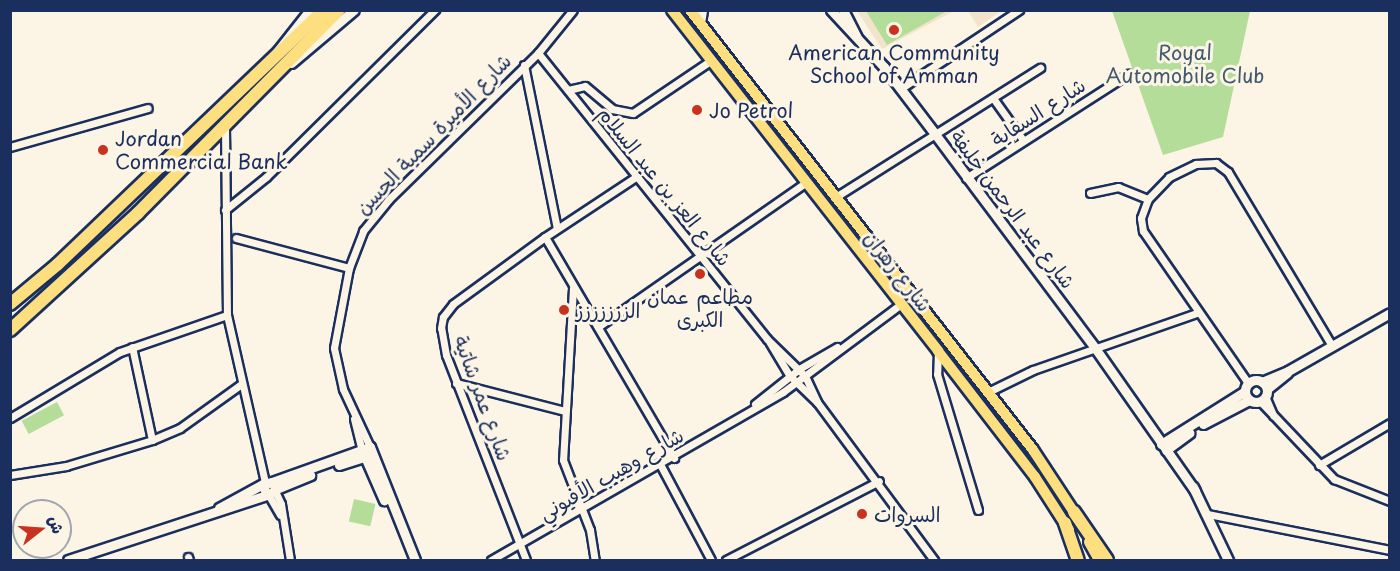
<!DOCTYPE html>
<html>
<head>
<meta charset="utf-8">
<style>
  body { margin:0 }
  #map { position:relative; width:1400px; height:571px; overflow:hidden; background:#fcf5e5; font-family:"Playpen Sans","Playpen Sans Arabic",sans-serif }
  div>[style] { position:absolute }
  [style*='--x'] { left:calc(var(--x)*1px); top:calc(var(--y)*1px); width:calc(var(--w)*1px); rotate:calc(var(--a)*1deg) }
  .built>* { inset:0; background:#f2e4cb }
  .green>* { inset:0; background:#b4dd9a; transform-origin:0 0 }
  .roads { filter:drop-shadow(2px 0 #1b2f5e) drop-shadow(-2px 0 #1b2f5e) drop-shadow(0 2px #1b2f5e) drop-shadow(0 -2px #1b2f5e) }
  .street>* { height:7px; margin:-3.5px; padding:0 3.5px; transform-origin:3.5px; border-radius:3.5px; background:#fcf5e5 }
  .secondary>* { height:9px; margin:-4.5px; padding:0 4.5px; transform-origin:4.5px; border-radius:4.5px; background:#fcf5e5 }
  .secondary>.ring { margin:-4.5px; padding:0; box-sizing:content-box; background:none; border:9px solid #fcf5e5; border-radius:50% }
  .primary>* { height:10px; margin:-5px; padding:0 5px; transform-origin:5px; border-radius:5px; background:#fedf80 }
  .highway>* { height:12px; margin:-6px; padding:0 6px; transform-origin:6px; border-radius:6px; background:#fedf80 }
  .dots>* { width:16px; height:16px; translate:-50% -50%; box-sizing:border-box; border:3px solid #fcf5e5; border-radius:50% }
  span { translate:-50% -50%; white-space:nowrap; text-align:center; line-height:1.15; -webkit-text-stroke:6px #fcf5e5; paint-order:stroke }
  .poi-label { font-size:20px; color:#1b2f5e }
  .left { translate:0 -50%; text-align:left }
  .park-label { font-size:20px; color:#415a6d }
  .street-label { font-size:20px; color:#1b2f5e }
  .frame { position:absolute; inset:0; border:12px solid #1b2f5e; pointer-events:none }
  .north { position:absolute; left:12px; top:499px; width:60px; height:60px; box-sizing:border-box; background:#fcf5e5; border:2px solid #a2a6af; border-radius:50%; rotate:73deg; font-size:16px; font-weight:700; line-height:24px; text-align:center; color:#1b2f5e }
  .north::after { content:''; display:block; margin:auto; width:21px; height:27px; background:#c8321e; clip-path:polygon(50% 0,100% 100%,50% 72%,0 100%) }
</style>
</head>
<body>
<div id="map">
  <div class="built">
    <i style="clip-path:polygon(857px 11px,954px 11px,882px 49px)"></i>
    <i style="clip-path:polygon(968px 11px,1001px 11px,978px 27px)"></i>
  </div>
  <div class="green">
    <i style="clip-path:polygon(866px 11px,947px 11px,887px 45px)"></i>
    <i style="clip-path:polygon(1112px 11px,1250px 11px,1223px 137px,1163px 155px)"></i>
    <i style="left:57px;top:402px;width:15px;height:40px;rotate:62deg"></i>
    <i style="left:354px;top:499px;width:22px;height:23px;rotate:13deg"></i>
  </div>
  <div class="roads">
    <div class="street">
      <i style="--x:538;--y:53;--w:366;--a:51.3"></i>
      <i style="--x:767;--y:339;--w:53;--a:44.2"></i>
      <i style="--x:805;--y:376;--w:29;--a:65"></i>
      <i style="--x:524;--y:65;--w:166;--a:78.6"></i>
      <i style="--x:900;--y:89;--w:143;--a:-33.6"></i>
      <i style="--x:568;--y:90;--w:17;--a:-13"></i>
      <i style="--x:585;--y:86;--w:35;--a:40"></i>
      <i style="--x:612;--y:109;--w:21;--a:11"></i>
      <i style="--x:633;--y:113;--w:93;--a:-34"></i>
      <i style="--x:993;--y:98;--w:52;--a:54.5"></i>
      <i style="--x:225;--y:127;--w:188;--a:89.4"></i>
      <i style="--x:227;--y:315;--w:171;--a:77.2"></i>
      <i style="--x:10;--y:147;--w:143;--a:-15.8"></i>
      <i style="--x:966;--y:178;--w:193;--a:-32.7"></i>
      <i style="--x:1090;--y:193;--w:29;--a:-12"></i>
      <i style="--x:1118;--y:187;--w:32;--a:22"></i>
      <i style="--x:834;--y:198;--w:244;--a:-32.3"></i>
      <i style="--x:225;--y:210;--w:53;--a:-38.8"></i>
      <i style="--x:266;--y:177;--w:238;--a:-44.7"></i>
      <i style="--x:545;--y:237;--w:256;--a:59.7"></i>
      <i style="--x:236;--y:238;--w:117;--a:14.9"></i>
      <i style="--x:573;--y:288;--w:172;--a:93.3"></i>
      <i style="--x:563;--y:460;--w:75;--a:68.9"></i>
      <i style="--x:590;--y:530;--w:30;--a:81"></i>
      <i style="--x:598;--y:327;--w:252;--a:-34.8"></i>
      <i style="--x:770;--y:343;--w:39;--a:59"></i>
      <i style="--x:790;--y:376;--w:37;--a:44"></i>
      <i style="--x:817;--y:402;--w:197;--a:53.5"></i>
      <i style="--x:938;--y:351;--w:23;--a:92"></i>
      <i style="--x:937;--y:374;--w:142;--a:73.2"></i>
      <i style="--x:456;--y:383;--w:113;--a:14.4"></i>
      <i style="--x:1248;--y:383;--w:185;--a:-124.6"></i>
      <i style="--x:1143;--y:231;--w:13;--a:-99"></i>
      <i style="--x:1141;--y:218;--w:20;--a:-70"></i>
      <i style="--x:1148;--y:199;--w:30;--a:-46"></i>
      <i style="--x:1169;--y:177;--w:30;--a:-26"></i>
      <i style="--x:1196;--y:164;--w:20;--a:-3"></i>
      <i style="--x:1216;--y:163;--w:15;--a:37"></i>
      <i style="--x:1228;--y:172;--w:203;--a:59.1"></i>
      <i style="--x:988;--y:392;--w:50;--a:-26.1"></i>
      <i style="--x:1033;--y:370;--w:174;--a:-19.2"></i>
      <i style="--x:1265;--y:396;--w:21;--a:67"></i>
      <i style="--x:1260;--y:401;--w:108;--a:46.5"></i>
      <i style="--x:1334;--y:479;--w:60;--a:21.4"></i>
      <i style="--x:755;--y:404;--w:56;--a:-38.5"></i>
      <i style="--x:799;--y:369;--w:44;--a:-30.1"></i>
      <i style="--x:10;--y:418;--w:128;--a:-31"></i>
      <i style="--x:120;--y:352;--w:113;--a:-19.1"></i>
      <i style="--x:354;--y:419;--w:32;--a:76"></i>
      <i style="--x:152;--y:440;--w:30;--a:-23"></i>
      <i style="--x:180;--y:428;--w:74;--a:-35.6"></i>
      <i style="--x:370;--y:447;--w:64;--a:-115"></i>
      <i style="--x:343;--y:389;--w:42;--a:-102.4"></i>
      <i style="--x:334;--y:348;--w:81;--a:-79.4"></i>
      <i style="--x:349;--y:268;--w:40;--a:-69"></i>
      <i style="--x:363;--y:231;--w:41;--a:-50.9"></i>
      <i style="--x:389;--y:199;--w:209;--a:-44.4"></i>
      <i style="--x:538;--y:53;--w:55;--a:-50.9"></i>
      <i style="--x:1319;--y:465;--w:82;--a:-30.6"></i>
      <i style="--x:661;--y:466;--w:106;--a:62"></i>
      <i style="--x:10;--y:475;--w:57;--a:-9.1"></i>
      <i style="--x:66;--y:466;--w:90;--a:-16.8"></i>
      <i style="--x:152;--y:440;--w:95;--a:-102.1"></i>
      <i style="--x:275;--y:491;--w:14;--a:65"></i>
      <i style="--x:281;--y:504;--w:57;--a:80.9"></i>
      <i style="--x:268;--y:494;--w:24;--a:60"></i>
      <i style="--x:1208;--y:514;--w:186;--a:11.2"></i>
      <i style="--x:188;--y:557;--w:3;--a:72"></i>
      <i style="--x:491;--y:560;--w:337;--a:-29.9"></i>
      <i style="--x:783;--y:392;--w:147;--a:-36.7"></i>
      <i style="--x:526;--y:560;--w:220;--a:-111.3"></i>
      <i style="--x:446;--y:355;--w:27;--a:-100"></i>
      <i style="--x:441;--y:328;--w:11;--a:-80"></i>
      <i style="--x:443;--y:317;--w:16;--a:-52"></i>
      <i style="--x:453;--y:304;--w:114;--a:-36.1"></i>
      <i style="--x:545;--y:237;--w:110;--a:-33.5"></i>
      <i style="--x:726;--y:560;--w:172;--a:-27.3"></i>
    </div>
    <div class="secondary">
      <i style="--x:831;--y:10;--w:78;--a:47.1"></i>
      <i style="--x:884;--y:67;--w:84;--a:52.7"></i>
      <i style="--x:935;--y:134;--w:267;--a:53.2"></i>
      <i style="--x:1095;--y:348;--w:174;--a:55"></i>
      <i style="--x:843;--y:10;--w:30;--a:63"></i>
      <i style="--x:700;--y:23;--w:13;--a:-81"></i>
      <i style="--x:276;--y:53;--w:55;--a:-51.7"></i>
      <i style="--x:291;--y:63;--w:82;--a:-40.1"></i>
      <i class="ring" style="left:1245px;top:380px;width:13px;height:13px"></i>
      <i style="--x:1262;--y:382;--w:28;--a:-23"></i>
      <i style="--x:1288;--y:371;--w:117;--a:-29.6"></i>
      <i style="--x:1267;--y:389;--w:26;--a:-39"></i>
      <i style="--x:1203;--y:424;--w:52;--a:-27.6"></i>
      <i style="--x:1161;--y:444;--w:98;--a:-32.1"></i>
      <i style="--x:362;--y:450;--w:55;--a:66.3"></i>
      <i style="--x:1166;--y:450;--w:29;--a:-36"></i>
      <i style="--x:339;--y:465;--w:32;--a:-18"></i>
      <i style="--x:272;--y:482;--w:104;--a:-19.7"></i>
      <i style="--x:370;--y:447;--w:122;--a:68.3"></i>
      <i style="--x:1193;--y:487;--w:81;--a:64.4"></i>
      <i style="--x:276;--y:489;--w:37;--a:-22"></i>
      <i style="--x:219;--y:508;--w:50;--a:-28.6"></i>
      <i style="--x:68;--y:560;--w:213;--a:-18.1"></i>
      <i style="--x:270;--y:494;--w:8;--a:-40"></i>
      <i style="--x:276;--y:489;--w:8;--a:-120"></i>
      <i style="--x:272;--y:482;--w:9;--a:167"></i>
      <i style="--x:263;--y:484;--w:10;--a:73"></i>
    </div>
    <div class="primary">
      <i style="--x:672;--y:10;--w:432;--a:52"></i>
      <i style="--x:938;--y:351;--w:159;--a:52.4"></i>
      <i style="--x:1035;--y:477;--w:63;--a:57.3"></i>
      <i style="--x:690;--y:10;--w:558;--a:52.06"></i>
      <i style="--x:1033;--y:450;--w:80;--a:56.7"></i>
      <i style="--x:1089;--y:542;--w:21;--a:61"></i>
    </div>
    <div class="highway">
      <i style="--x:10;--y:304;--w:62;--a:-39.8"></i>
      <i style="--x:58;--y:264;--w:368;--a:-43.7"></i>
      <i style="--x:10;--y:330;--w:173;--a:-42.4"></i>
      <i style="--x:138;--y:213;--w:286;--a:-45.3"></i>
      <i style="--x:1074;--y:512;--w:58;--a:55.5"></i>
      <i style="--x:1065;--y:523;--w:39;--a:71"></i>
    </div>
  </div>
  <div class="dots">
    <i style="left:894px;top:30px;background:#c8321e"></i>
    <i style="left:697px;top:110px;background:#c8321e"></i>
    <i style="left:103px;top:150px;background:#c8321e"></i>
    <i style="left:700px;top:274px;background:#c8321e"></i>
    <i style="left:564px;top:310px;background:#c8321e"></i>
    <i style="left:862px;top:514px;background:#c8321e"></i>
  </div>
  <div class="poi-label">
    <span style="left:894px;top:64px">American Community<br>School of Amman</span>
    <span class="left" style="left:709px;top:110px">Jo Petrol</span>
    <span class="left" style="left:115px;top:150px">Jordan<br>Commercial Bank</span>
    <span style="left:700px;top:308px">مطاعم عمان<br>الكبرى</span>
    <span class="left" style="left:576px;top:310px">الززززززز</span>
    <span class="left" style="left:874px;top:514px">السروات</span>
  </div>
  <div class="park-label">
    <span style="left:1185px;top:64px">Royal<br>Automobile Club</span>
  </div>
  <div class="street-label">
    <span style="left:1038px;top:112px;rotate:-33deg">شارع السقاية</span>
    <span style="left:433px;top:134px;rotate:-46deg">شارع الأميرة سمية الحسن</span>
    <span style="left:665px;top:186px;rotate:51deg">شارع العز بن عبد السلام</span>
    <span style="left:1013px;top:209px;rotate:53deg">شارع عبد الرحمن خليفة</span>
    <span style="left:898px;top:271px;rotate:52deg">شارع زهران</span>
    <span style="left:483px;top:398px;rotate:70deg">شارع عمر شاتية</span>
    <span style="left:611px;top:474px;rotate:-30deg">شارع وهيب الأفيوني</span>
  </div>
  <div class="frame"></div>
  <div class="north">ش</div>
</div>
</body>
</html>
